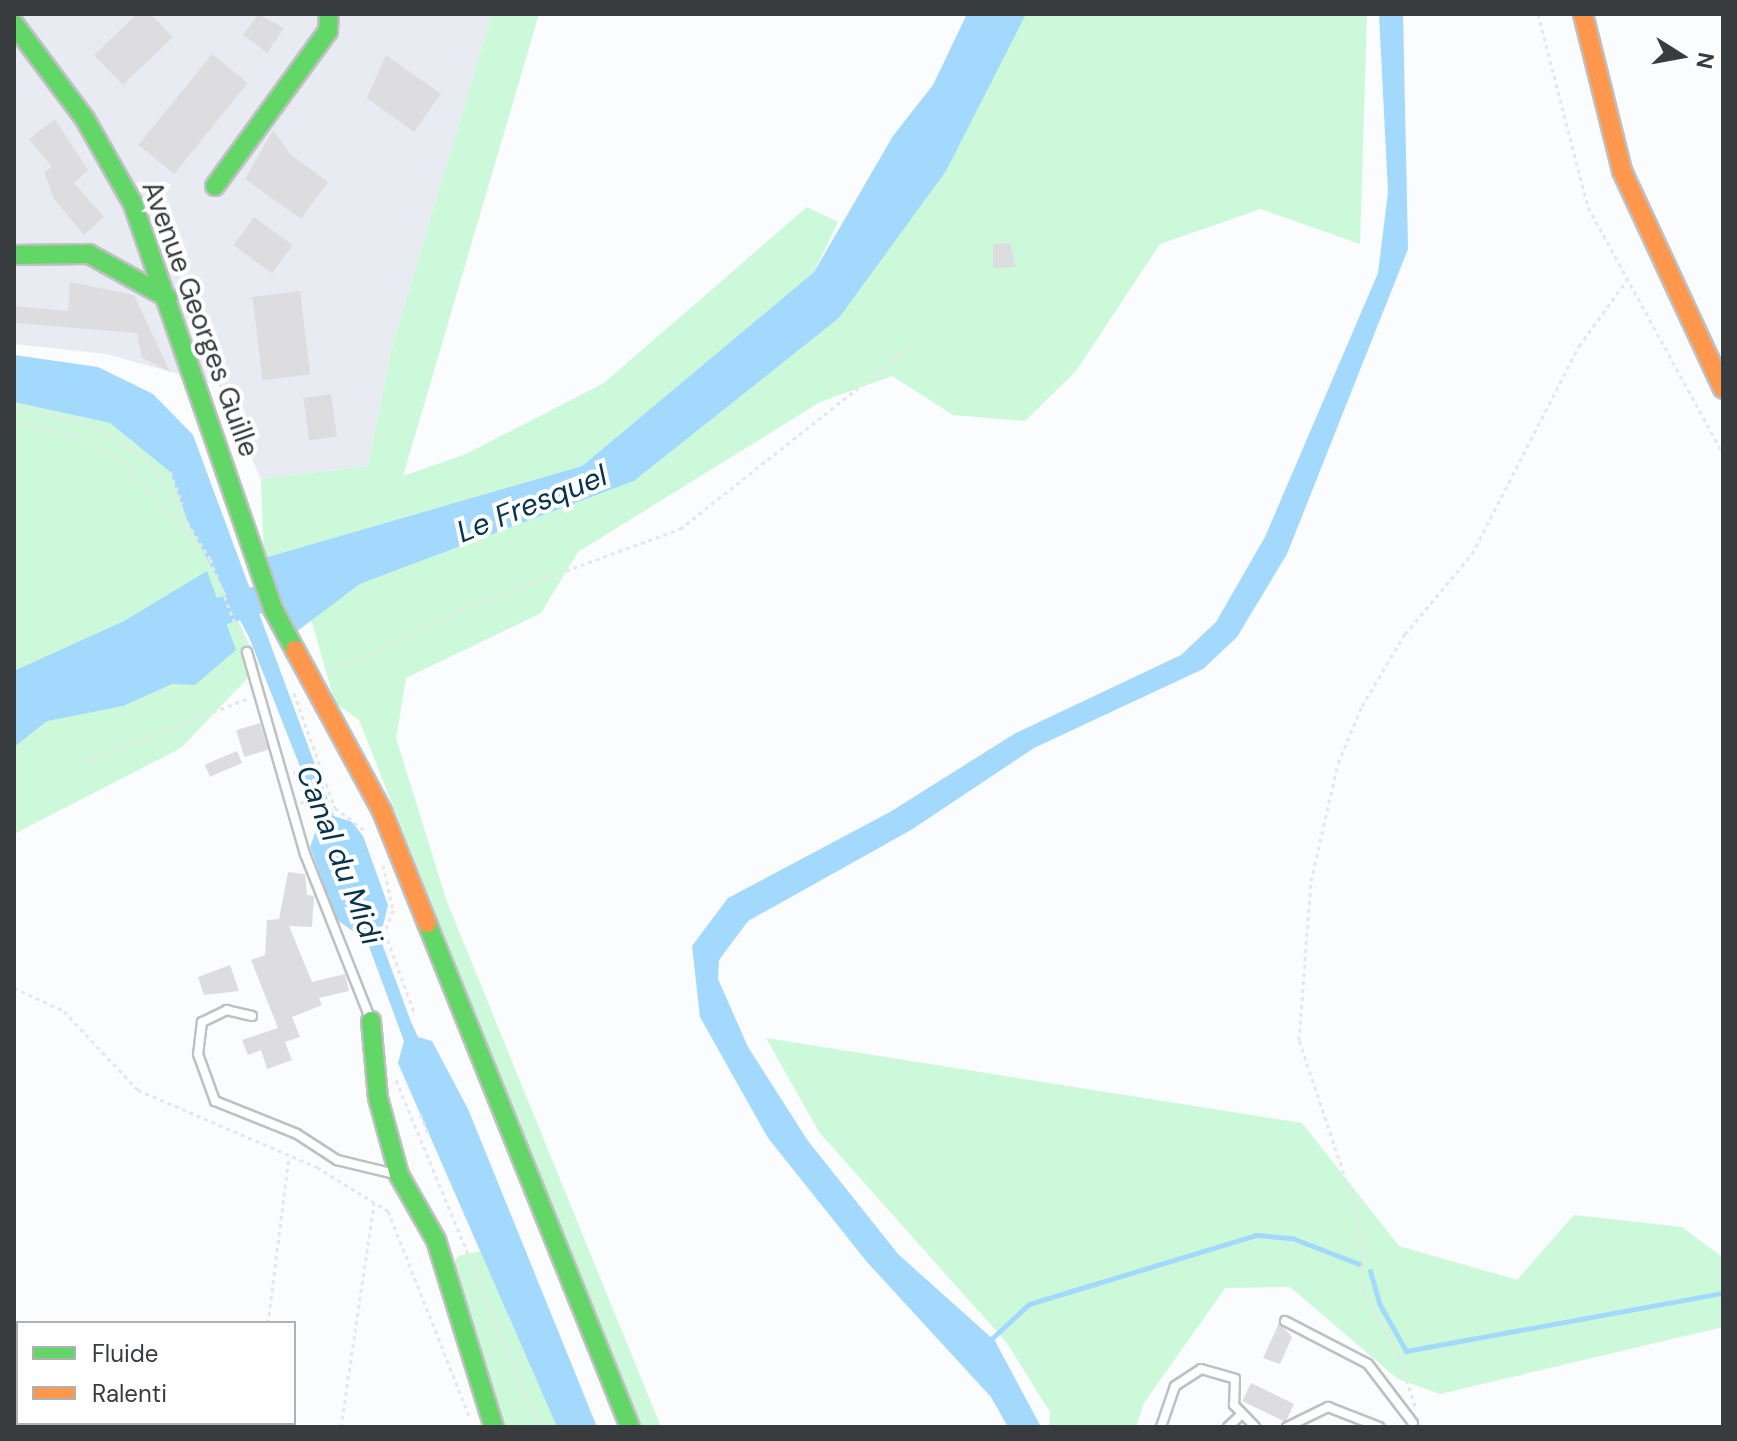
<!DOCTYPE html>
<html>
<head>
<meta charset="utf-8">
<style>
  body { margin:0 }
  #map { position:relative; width:1737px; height:1441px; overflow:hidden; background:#fafcfe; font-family:"DM Sans",sans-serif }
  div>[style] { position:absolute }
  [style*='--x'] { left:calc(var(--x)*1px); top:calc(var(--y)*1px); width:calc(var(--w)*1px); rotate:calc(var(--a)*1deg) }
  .built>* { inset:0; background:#e8ecf2 }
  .green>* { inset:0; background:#ccf9d9 }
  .water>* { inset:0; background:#a3d9fd }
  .stream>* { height:5px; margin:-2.5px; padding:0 2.5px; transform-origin:2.5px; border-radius:2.5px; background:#a3d9fd }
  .river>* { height:28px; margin:-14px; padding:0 14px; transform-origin:14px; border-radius:14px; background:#a3d9fd }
  .building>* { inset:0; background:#dddde0; transform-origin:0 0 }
  .path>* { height:3px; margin-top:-1.5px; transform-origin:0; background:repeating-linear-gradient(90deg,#e6e7e7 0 4px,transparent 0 8px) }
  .roads { filter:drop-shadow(2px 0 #bec0c2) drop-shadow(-2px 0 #bec0c2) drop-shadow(0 2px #bec0c2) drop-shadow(0 -2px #bec0c2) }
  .lane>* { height:8px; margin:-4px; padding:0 4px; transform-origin:4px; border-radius:4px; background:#feffff }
  .fast>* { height:18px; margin:-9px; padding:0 9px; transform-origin:9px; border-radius:9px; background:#63d668 }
  .slow>* { height:18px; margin:-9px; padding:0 9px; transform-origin:9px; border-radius:9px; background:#ff974d }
  span { translate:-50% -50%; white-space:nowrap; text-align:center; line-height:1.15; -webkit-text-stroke:8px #fff; paint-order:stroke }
  .street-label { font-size:28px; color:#393c3f }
  .water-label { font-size:30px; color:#07344d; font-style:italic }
  .frame { position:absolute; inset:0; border:16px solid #393c3f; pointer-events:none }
  .legend { position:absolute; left:16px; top:1321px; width:280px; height:104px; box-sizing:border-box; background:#fff; border:2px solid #b0b1b2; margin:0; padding:10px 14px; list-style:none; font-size:24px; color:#393c3f }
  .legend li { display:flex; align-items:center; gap:16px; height:40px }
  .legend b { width:40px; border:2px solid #b0b1b2 }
  .north { position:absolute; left:1641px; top:16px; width:80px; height:80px; -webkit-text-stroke:6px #fff; paint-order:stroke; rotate:101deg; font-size:22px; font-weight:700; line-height:32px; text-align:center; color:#393c3f }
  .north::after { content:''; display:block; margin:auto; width:28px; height:36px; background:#393c3f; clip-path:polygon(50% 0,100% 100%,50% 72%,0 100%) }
</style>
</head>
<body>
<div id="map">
  <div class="built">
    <i style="clip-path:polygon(14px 14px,492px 14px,393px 343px,368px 466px,261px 479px,218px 385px,106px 354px,14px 344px)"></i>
  </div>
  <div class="green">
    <i style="clip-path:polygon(492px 14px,539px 14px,403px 476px,466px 454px,604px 383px,807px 207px,838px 222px,814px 272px,582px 466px,264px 558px,261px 479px,368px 466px,393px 343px)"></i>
    <i style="clip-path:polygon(1026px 14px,1367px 14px,1360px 244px,1261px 209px,1160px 244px,1076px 371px,1025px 421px,953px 415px,892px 376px,820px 402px,578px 552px,541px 613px,406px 678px,396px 738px,447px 902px,661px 1427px,640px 1427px,359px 720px,335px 703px,311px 619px,360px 584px,634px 481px,839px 318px)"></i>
    <i style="clip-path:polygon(14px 402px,110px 423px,170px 472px,259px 666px,181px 748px,14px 834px)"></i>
    <i style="clip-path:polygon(766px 1038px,1302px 1123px,1399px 1246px,1517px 1280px,1574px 1215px,1682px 1227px,1723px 1258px,1723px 1327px,1440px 1394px,1398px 1379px,1290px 1287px,1225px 1288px,1144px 1403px,1136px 1427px,1049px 1427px,1050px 1412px,1007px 1343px,819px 1132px)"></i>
    <i style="clip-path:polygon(480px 1251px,557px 1427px,497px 1427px,447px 1275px,458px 1256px)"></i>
  </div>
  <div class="water">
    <i style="clip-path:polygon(967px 14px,1026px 14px,946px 171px,839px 318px,634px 481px,360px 584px,296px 632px,264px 558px,582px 466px,814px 272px,893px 136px,933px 85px)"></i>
    <i style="clip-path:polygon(1379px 14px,1403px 14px,1408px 249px,1287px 554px,1237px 637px,1203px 669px,1034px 748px,911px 830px,748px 921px,719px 960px,718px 979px,748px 1047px,808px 1141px,898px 1254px,995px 1341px,1041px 1427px,1008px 1427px,991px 1397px,867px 1262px,768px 1138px,700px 1017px,692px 946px,728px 898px,890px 812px,1014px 734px,1181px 655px,1216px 622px,1265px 537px,1378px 273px,1388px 192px)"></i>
    <i style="clip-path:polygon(14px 355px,98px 367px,153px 394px,193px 435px,334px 816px,352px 822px,363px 836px,388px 905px,380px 938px,411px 1022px,418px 1037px,432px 1041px,468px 1109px,597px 1427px,557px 1427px,398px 1063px,404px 1041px,367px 941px,337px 920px,310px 847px,320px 819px,312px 797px,249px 637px,189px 525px,170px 472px,110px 423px,14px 402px)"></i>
    <i style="clip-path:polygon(207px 571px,236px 650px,195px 685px,172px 684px,123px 706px,47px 721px,14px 747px,14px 671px,124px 621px)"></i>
  </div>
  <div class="stream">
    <i style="--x:1370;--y:1271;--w:35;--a:74"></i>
    <i style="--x:1380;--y:1305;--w:53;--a:60.5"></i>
    <i style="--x:1406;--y:1351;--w:322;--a:-10.4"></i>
    <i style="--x:987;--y:1343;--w:57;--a:-42.9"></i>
    <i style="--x:1029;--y:1304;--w:237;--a:-16.9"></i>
    <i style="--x:1256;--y:1235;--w:36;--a:5"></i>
    <i style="--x:1292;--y:1238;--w:72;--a:21.2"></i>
  </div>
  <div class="river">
    <i style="--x:184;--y:623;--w:87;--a:-17.4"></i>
  </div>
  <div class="building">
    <i style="clip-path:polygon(137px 14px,151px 14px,173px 37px,123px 85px,94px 55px)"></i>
    <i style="clip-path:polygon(258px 14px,284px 28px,267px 53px,243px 35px)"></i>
    <i style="left:212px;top:54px;width:46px;height:117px;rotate:39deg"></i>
    <i style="clip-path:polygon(386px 55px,441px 94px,414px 132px,367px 98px)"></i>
    <i style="clip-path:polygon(55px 119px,88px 170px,74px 183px,104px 217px,84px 235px,54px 199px,44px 172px,52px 167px,29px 139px)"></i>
    <i style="clip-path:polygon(273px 130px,290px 154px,328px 182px,301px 219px,245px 179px)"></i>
    <i style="left:254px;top:217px;width:48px;height:35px;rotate:36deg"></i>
    <i style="clip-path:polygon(1010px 243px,1016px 267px,993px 268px,993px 244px)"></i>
    <i style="clip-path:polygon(70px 282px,134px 295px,170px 372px,142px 358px,137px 333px,14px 323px,15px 306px,68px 311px)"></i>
    <i style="left:300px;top:291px;width:84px;height:48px;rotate:83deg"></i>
    <i style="left:331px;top:394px;width:43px;height:28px;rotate:82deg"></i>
    <i style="left:260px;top:723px;width:28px;height:25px;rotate:73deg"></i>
    <i style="left:237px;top:751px;width:13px;height:35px;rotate:67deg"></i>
    <i style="clip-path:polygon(288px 872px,305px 874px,307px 895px,314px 896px,312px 927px,289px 926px,312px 982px,345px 974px,349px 991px,319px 998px,322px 1005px,292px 1017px,300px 1037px,285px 1042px,292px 1060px,267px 1069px,261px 1050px,248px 1055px,242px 1040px,278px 1028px,251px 960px,265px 955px,267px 920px,279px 919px)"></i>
    <i style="clip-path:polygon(230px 965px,239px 991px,204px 995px,198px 977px)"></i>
    <i style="clip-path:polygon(1279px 1323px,1292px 1337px,1280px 1364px,1263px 1358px)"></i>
    <i style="left:1251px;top:1383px;width:48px;height:20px;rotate:26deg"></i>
  </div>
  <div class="path">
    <i style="--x:1538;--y:14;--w:199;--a:75.5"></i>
    <i style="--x:1588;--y:207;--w:281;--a:61.3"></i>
    <i style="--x:14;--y:408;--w:76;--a:11.3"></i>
    <i style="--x:89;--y:423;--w:71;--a:32.3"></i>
    <i style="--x:149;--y:461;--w:115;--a:58.1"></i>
    <i style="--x:210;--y:559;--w:88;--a:68.7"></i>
    <i style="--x:14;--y:423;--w:63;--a:11"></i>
    <i style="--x:76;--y:435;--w:57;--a:29.2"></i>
    <i style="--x:126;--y:463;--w:102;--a:49"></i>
    <i style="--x:170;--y:472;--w:34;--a:69"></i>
    <i style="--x:330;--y:671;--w:168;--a:-24.6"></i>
    <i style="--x:483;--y:601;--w:210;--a:-20.1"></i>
    <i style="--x:680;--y:529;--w:293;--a:-38.4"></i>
    <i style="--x:294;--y:693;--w:122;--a:70.4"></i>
    <i style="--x:335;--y:808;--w:40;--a:37"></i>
    <i style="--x:86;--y:761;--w:175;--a:-21.1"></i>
    <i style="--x:294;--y:771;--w:32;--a:64"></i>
    <i style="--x:300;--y:803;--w:9;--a:-21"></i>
    <i style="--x:308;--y:800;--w:17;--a:69"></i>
    <i style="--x:314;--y:816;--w:22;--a:-21"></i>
    <i style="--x:383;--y:865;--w:46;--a:77.5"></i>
    <i style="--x:393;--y:910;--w:23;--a:110"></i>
    <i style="--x:385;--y:932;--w:88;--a:70.1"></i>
    <i style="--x:14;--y:988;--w:55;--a:24.7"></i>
    <i style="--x:64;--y:1011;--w:108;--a:46.9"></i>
    <i style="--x:138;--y:1090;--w:195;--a:23.3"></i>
    <i style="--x:317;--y:1167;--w:84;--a:31.8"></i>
    <i style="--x:388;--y:1211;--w:223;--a:68.4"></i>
    <i style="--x:396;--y:1080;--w:376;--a:67.5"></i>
    <i style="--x:420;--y:1114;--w:21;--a:67"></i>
    <i style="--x:268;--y:1323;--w:168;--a:-82.8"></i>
    <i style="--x:1415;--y:1406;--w:52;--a:-108.1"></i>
    <i style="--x:1399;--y:1357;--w:74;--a:-118.3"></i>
    <i style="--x:1364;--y:1292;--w:73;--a:-93.9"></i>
    <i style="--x:1359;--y:1219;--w:189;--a:-108.5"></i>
    <i style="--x:1299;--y:1040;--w:159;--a:-85.7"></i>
    <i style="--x:1311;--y:881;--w:121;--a:-77.1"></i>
    <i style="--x:1338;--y:763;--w:62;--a:-67.2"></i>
    <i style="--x:1362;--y:706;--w:84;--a:-59.2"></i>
    <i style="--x:1405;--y:634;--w:104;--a:-50.1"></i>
    <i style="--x:1472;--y:554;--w:234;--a:-62.8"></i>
    <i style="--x:1579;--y:346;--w:82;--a:-54"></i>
    <i style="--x:14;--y:1421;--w:8;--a:45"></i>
    <i style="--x:255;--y:1427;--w:4;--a:-76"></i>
    <i style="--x:341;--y:1427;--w:226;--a:-81.6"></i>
  </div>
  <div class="roads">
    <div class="lane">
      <i style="--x:247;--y:652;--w:210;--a:74"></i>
      <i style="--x:305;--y:854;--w:180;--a:68.4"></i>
      <i style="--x:252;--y:1016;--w:26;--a:-167"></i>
      <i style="--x:227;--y:1010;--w:28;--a:154"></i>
      <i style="--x:202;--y:1022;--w:32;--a:97"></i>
      <i style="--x:198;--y:1054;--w:50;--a:70.1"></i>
      <i style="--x:215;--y:1101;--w:88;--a:21.9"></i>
      <i style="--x:297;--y:1134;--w:48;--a:33"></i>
      <i style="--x:337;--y:1160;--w:60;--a:13.6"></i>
      <i style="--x:1285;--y:1321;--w:93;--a:27.4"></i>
      <i style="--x:1368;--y:1364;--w:74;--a:52.7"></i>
      <i style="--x:1161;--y:1427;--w:43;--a:-71.1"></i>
      <i style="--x:1175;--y:1386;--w:31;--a:-33"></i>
      <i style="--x:1201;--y:1369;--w:35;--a:16"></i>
      <i style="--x:1235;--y:1379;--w:26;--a:92"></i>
      <i style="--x:1234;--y:1405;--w:30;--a:46"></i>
      <i style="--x:1228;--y:1427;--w:18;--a:-43"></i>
      <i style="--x:1287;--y:1427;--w:46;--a:-26"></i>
      <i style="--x:1328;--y:1407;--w:55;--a:21.4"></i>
    </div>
    <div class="fast">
      <i style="--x:14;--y:24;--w:119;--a:53.2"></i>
      <i style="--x:85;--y:119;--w:98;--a:60.5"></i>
      <i style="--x:133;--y:204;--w:429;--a:70.9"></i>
      <i style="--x:273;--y:609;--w:47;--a:61.8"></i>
      <i style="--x:215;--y:186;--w:192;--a:-53.9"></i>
      <i style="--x:328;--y:31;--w:17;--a:-87"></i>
      <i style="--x:14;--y:255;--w:75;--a:-0.8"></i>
      <i style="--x:89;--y:254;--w:90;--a:29.1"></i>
      <i style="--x:427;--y:923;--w:543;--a:68.06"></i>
      <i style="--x:371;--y:1021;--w:77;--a:84.8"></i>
      <i style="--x:378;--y:1098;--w:80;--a:74.7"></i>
      <i style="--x:399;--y:1175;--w:75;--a:60.4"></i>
      <i style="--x:436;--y:1240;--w:196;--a:72.8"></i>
    </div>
    <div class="slow">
      <i style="--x:1583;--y:14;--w:162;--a:76"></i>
      <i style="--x:1622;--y:171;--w:240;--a:65.1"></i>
      <i style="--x:295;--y:650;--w:183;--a:61.6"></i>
      <i style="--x:382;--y:811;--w:121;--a:68.1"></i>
    </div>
  </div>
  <div class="street-label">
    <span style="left:200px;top:319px;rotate:70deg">Avenue Georges Guille</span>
  </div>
  <div class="water-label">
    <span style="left:532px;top:504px;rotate:-22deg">Le Fresquel</span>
    <span style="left:339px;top:855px;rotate:69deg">Canal du Midi</span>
  </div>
  <div class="frame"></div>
  <ul class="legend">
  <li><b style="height:10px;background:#63d668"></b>Fluide</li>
  <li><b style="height:10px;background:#ff974d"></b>Ralenti</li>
  </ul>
  <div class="north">N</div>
</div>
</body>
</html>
